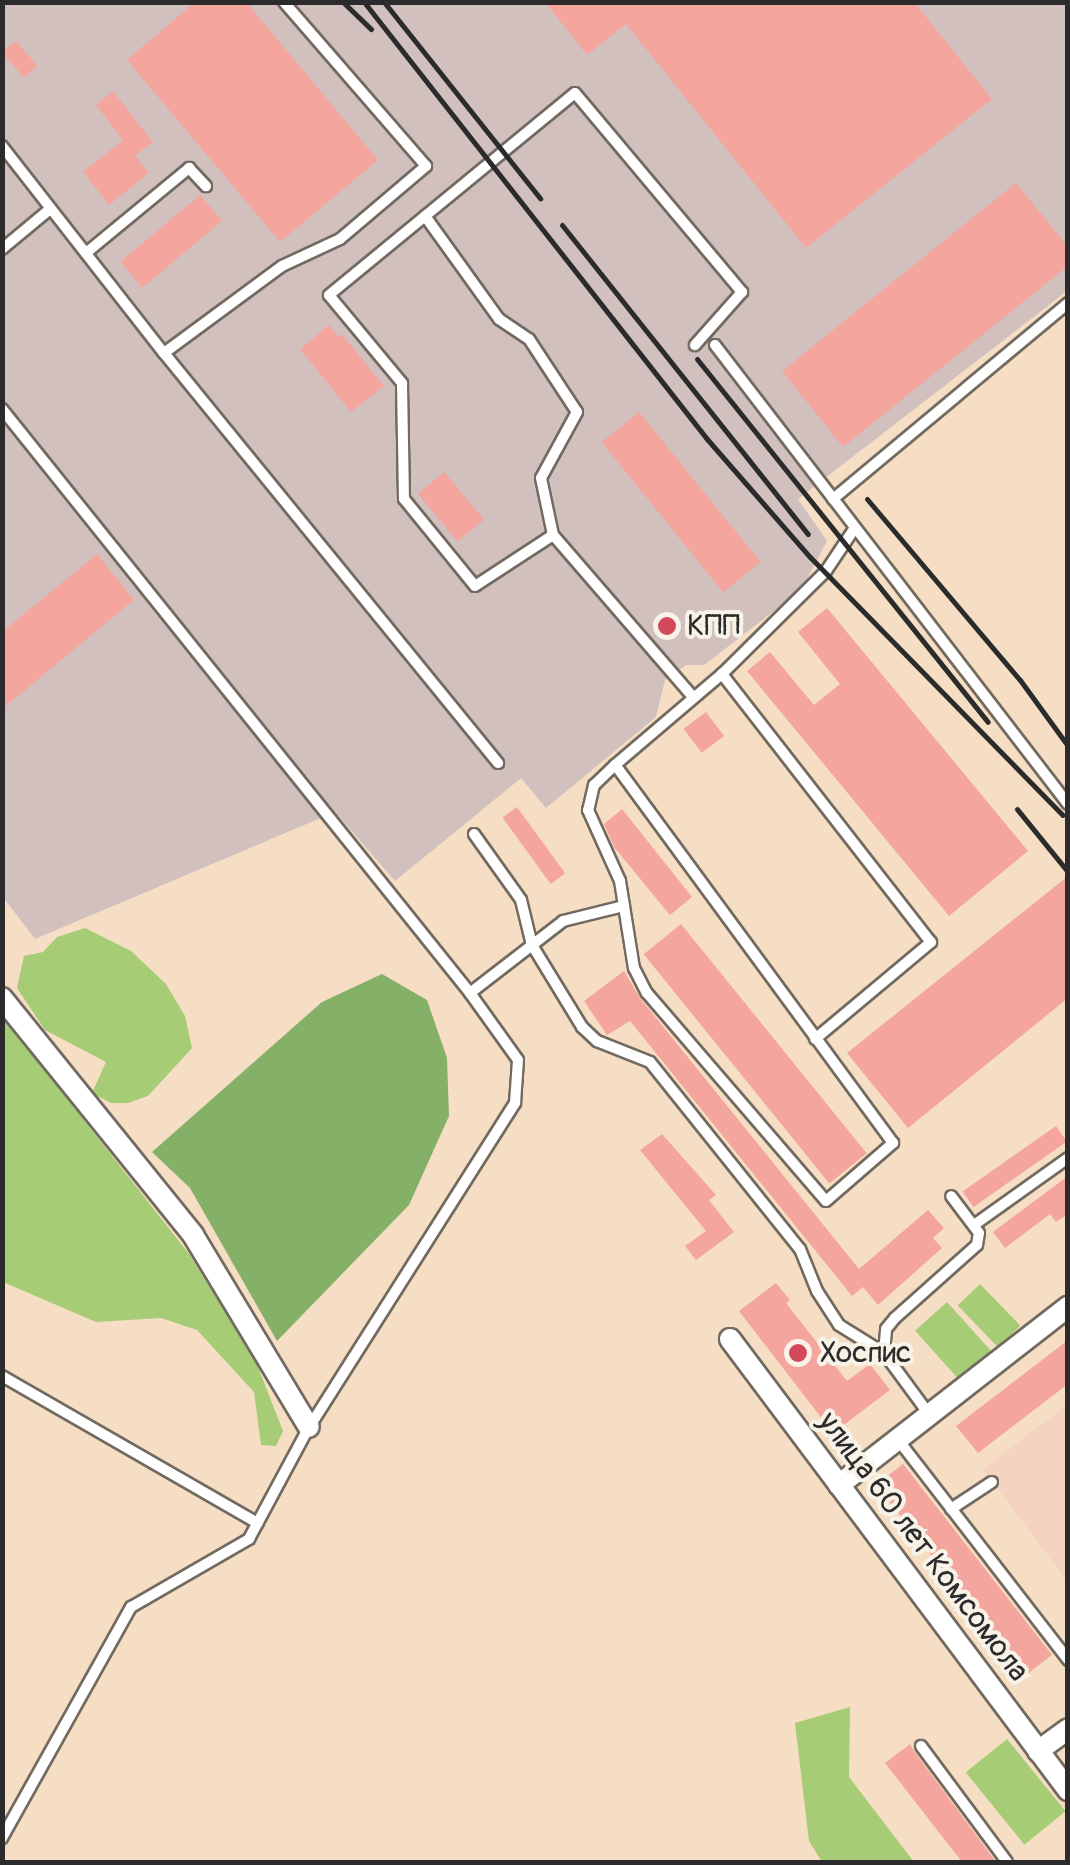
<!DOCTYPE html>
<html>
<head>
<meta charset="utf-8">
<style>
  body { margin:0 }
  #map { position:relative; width:1070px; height:1865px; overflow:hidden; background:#f5dec3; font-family:Pangolin,sans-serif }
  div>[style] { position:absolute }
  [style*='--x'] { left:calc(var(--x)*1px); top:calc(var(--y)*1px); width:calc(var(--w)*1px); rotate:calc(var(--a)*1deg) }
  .built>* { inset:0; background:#f5d3c2 }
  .industrial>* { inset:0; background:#d1c0bd }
  .green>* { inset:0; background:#a6cc76; transform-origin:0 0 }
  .forest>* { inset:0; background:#84b067 }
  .building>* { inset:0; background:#f4a59d; transform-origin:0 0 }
  .roads { filter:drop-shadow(2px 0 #726a60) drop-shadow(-2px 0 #726a60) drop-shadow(0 2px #726a60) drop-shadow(0 -2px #726a60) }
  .lane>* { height:10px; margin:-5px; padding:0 5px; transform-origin:5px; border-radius:5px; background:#fff }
  .street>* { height:20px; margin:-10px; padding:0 10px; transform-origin:10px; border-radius:10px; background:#fff }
  .rail>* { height:5px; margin:-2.5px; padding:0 2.5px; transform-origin:2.5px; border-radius:2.5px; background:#2b2b2b }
  .dots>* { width:28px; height:28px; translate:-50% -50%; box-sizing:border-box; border:5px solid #f7f3e8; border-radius:50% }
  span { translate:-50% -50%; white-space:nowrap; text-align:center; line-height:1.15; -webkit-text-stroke:8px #f7f3e8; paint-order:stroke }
  .poi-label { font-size:30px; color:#2b2b2b }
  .left { translate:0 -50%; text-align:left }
  .street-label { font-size:30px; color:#2b2b2b }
  .frame { position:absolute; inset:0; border:5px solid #2b2b2b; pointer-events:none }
</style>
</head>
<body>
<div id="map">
  <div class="built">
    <i style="clip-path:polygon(1067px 1405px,1067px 1581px,983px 1469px)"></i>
  </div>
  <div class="industrial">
    <i style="clip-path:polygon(3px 3px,1067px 3px,1067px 291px,798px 499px,827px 541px,807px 579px,787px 601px,704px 665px,686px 665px,665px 680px,656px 717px,546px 808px,521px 778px,395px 881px,335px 812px,35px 939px,3px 897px)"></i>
  </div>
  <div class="green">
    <i style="clip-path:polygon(85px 928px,131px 951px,166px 984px,185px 1016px,192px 1048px,148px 1096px,128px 1103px,111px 1103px,92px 1093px,106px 1062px,45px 1030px,17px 988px,24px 956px,43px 952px,57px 937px)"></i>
    <i style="clip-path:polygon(3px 1017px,189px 1254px,256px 1362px,283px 1431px,276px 1446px,261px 1445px,254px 1392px,197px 1330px,161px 1318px,96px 1322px,3px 1282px)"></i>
    <i style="left:980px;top:1284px;width:58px;height:31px;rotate:46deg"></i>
    <i style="left:947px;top:1302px;width:66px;height:43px;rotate:48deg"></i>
    <i style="clip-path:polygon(850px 1707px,849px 1777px,914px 1862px,822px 1862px,809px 1841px,795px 1723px)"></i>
    <i style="left:1007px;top:1739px;width:93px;height:53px;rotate:51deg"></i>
  </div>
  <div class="forest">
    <i style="clip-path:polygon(382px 974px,427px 1000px,447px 1058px,449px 1116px,409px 1205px,277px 1341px,190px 1188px,152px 1152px,322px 1002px)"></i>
  </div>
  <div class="building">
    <i style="clip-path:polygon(195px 2px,246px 2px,378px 160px,280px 242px,127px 60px)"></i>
    <i style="clip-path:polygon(545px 2px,914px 2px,992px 99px,806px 248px,626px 24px,587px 55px)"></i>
    <i style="left:16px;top:41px;width:33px;height:18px;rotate:49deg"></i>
    <i style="clip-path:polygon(113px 91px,153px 142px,135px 156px,149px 173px,109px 205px,83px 172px,123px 140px,96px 105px)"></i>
    <i style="clip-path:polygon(1016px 183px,1068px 247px,1068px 266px,843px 447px,782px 371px)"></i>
    <i style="left:200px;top:195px;width:34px;height:104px;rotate:50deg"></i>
    <i style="clip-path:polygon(329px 325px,339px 337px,342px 334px,384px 386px,351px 412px,300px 349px)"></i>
    <i style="left:639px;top:412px;width:193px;height:48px;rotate:51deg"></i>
    <i style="left:444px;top:472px;width:62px;height:34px;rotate:50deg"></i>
    <i style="clip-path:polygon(97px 554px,134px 600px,2px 709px,2px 632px)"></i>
    <i style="clip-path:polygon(827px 608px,1028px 851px,949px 916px,747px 671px,770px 652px,814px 705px,840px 684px,798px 632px)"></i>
    <i style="left:706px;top:712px;width:30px;height:28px;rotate:53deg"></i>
    <i style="left:517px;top:807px;width:82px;height:18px;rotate:54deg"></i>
    <i style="clip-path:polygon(622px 809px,692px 897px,670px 915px,614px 847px,604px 824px)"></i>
    <i style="clip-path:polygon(1068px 876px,1068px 998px,908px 1128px,847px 1053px)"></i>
    <i style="left:681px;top:924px;width:295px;height:48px;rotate:51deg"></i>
    <i style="clip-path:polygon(624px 971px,640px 998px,859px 1269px,928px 1210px,944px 1228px,933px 1238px,942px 1248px,878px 1305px,863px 1287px,852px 1296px,630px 1021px,607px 1035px,584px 1001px)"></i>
    <i style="left:1056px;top:1126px;width:19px;height:114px;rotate:55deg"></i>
    <i style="clip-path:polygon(662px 1134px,716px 1195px,709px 1200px,734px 1232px,696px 1260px,685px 1246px,706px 1231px,640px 1150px)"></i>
    <i style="clip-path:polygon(1068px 1176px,1068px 1214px,1056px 1222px,1050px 1214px,1005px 1248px,993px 1232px)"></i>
    <i style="clip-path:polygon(776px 1283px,790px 1300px,786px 1303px,847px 1381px,870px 1364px,890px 1390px,833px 1433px,739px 1311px)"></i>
    <i style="clip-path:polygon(1068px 1340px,1068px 1384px,978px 1453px,956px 1426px)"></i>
    <i style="left:903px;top:1464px;width:242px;height:34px;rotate:52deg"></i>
    <i style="clip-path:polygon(910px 1744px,914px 1751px,996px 1862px,962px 1862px,885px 1763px)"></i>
  </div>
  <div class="roads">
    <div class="lane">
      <i style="--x:2;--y:146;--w:263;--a:52"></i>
      <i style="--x:164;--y:353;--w:529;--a:50.83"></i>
      <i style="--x:425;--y:216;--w:127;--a:54.3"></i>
      <i style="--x:499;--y:319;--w:36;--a:34"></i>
      <i style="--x:529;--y:339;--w:87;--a:56.7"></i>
      <i style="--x:577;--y:412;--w:75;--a:118.6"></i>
      <i style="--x:541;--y:478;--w:58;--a:78.1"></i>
      <i style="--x:2;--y:249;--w:62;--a:-39.8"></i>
      <i style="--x:86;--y:253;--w:134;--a:-39.5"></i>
      <i style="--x:189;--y:168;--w:25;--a:47"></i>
      <i style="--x:715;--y:345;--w:579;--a:52.44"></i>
      <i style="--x:164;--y:353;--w:147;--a:-36.4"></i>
      <i style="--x:282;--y:266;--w:64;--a:-25"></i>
      <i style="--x:340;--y:239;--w:113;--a:-40.3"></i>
      <i style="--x:426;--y:166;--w:217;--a:-130.9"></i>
      <i style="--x:2;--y:409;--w:748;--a:51.29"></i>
      <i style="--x:470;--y:993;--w:82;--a:54.4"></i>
      <i style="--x:518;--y:1060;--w:43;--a:94"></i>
      <i style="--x:515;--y:1103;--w:384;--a:122.4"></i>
      <i style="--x:309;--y:1427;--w:127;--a:118.2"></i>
      <i style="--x:249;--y:1539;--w:136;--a:150"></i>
      <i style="--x:131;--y:1607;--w:265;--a:119.2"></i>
      <i style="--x:833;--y:499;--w:306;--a:-39.8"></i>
      <i style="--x:722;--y:674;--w:340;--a:52.1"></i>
      <i style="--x:931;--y:942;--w:151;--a:140.1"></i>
      <i style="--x:693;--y:697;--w:214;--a:-130.8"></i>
      <i style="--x:553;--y:535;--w:93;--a:146.8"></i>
      <i style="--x:475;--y:586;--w:112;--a:-129.2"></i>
      <i style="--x:404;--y:499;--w:116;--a:-91"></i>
      <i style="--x:402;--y:383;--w:114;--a:-129.7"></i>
      <i style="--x:329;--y:295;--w:318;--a:-39.4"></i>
      <i style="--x:575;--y:93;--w:260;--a:50"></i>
      <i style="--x:742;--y:292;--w:71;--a:131.6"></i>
      <i style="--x:615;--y:765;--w:29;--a:136"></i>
      <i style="--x:594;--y:785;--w:26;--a:103"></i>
      <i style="--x:588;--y:810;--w:78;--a:65.7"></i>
      <i style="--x:620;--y:881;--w:88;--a:80.9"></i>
      <i style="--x:634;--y:968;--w:28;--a:63"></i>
      <i style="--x:647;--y:993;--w:274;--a:49.3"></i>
      <i style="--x:826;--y:1201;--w:89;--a:-40.9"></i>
      <i style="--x:893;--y:1143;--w:469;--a:-126.3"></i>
      <i style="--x:615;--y:765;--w:140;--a:-40.4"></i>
      <i style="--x:722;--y:674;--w:146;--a:-44.7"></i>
      <i style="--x:826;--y:571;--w:50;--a:-56.3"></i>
      <i style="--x:474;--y:834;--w:81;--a:54.5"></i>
      <i style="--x:521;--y:900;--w:46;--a:76.3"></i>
      <i style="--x:532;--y:945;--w:96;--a:58.6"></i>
      <i style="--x:582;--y:1027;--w:21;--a:43"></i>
      <i style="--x:597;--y:1041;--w:57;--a:21.6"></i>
      <i style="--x:650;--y:1062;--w:240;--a:51.3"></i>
      <i style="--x:800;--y:1249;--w:45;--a:68"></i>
      <i style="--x:817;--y:1291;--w:40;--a:57.1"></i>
      <i style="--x:839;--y:1325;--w:53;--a:31.9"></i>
      <i style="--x:884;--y:1353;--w:76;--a:53.6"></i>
      <i style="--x:470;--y:993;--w:118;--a:-37.7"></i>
      <i style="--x:563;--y:921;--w:63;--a:-13.8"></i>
      <i style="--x:974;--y:1225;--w:115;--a:-35.5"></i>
      <i style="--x:884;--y:1353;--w:24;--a:-85"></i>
      <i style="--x:886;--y:1329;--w:14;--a:-51"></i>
      <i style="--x:895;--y:1318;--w:110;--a:-41.7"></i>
      <i style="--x:977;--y:1245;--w:12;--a:-81"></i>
      <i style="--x:979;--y:1233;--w:46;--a:-127.1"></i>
      <i style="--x:2;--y:1376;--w:295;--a:29.9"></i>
      <i style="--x:899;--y:1441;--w:277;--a:52.3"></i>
      <i style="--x:951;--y:1509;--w:49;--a:-33.4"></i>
      <i style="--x:921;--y:1746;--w:144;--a:53.4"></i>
    </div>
    <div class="street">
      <i style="--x:2;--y:998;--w:304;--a:51.1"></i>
      <i style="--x:193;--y:1235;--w:224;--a:58.9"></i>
      <i style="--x:730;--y:1339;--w:564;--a:53.15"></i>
      <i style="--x:839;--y:1485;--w:290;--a:-37.9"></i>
      <i style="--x:1038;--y:1751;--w:37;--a:-36"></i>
    </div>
  </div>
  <div class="rail">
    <i style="--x:343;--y:2;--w:39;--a:44"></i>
    <i style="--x:364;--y:2;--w:556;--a:51.87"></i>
    <i style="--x:707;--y:439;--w:157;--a:48.9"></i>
    <i style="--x:810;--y:557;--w:361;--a:45.6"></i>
    <i style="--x:384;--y:2;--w:251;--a:51.5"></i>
    <i style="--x:562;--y:225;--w:395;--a:51.5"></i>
    <i style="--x:697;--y:359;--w:465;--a:51.3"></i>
    <i style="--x:867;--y:499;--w:237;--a:49.8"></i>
    <i style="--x:1020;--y:680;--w:82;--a:54"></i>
    <i style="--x:1017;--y:809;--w:81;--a:51"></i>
  </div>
  <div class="dots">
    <i style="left:667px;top:626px;background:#d1495b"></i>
    <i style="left:798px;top:1353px;background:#d1495b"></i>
  </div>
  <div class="poi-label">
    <span class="left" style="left:687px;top:626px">КПП</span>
    <span class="left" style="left:820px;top:1353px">Хоспис</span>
  </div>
  <div class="street-label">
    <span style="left:923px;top:1547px;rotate:53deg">улица 60 лет Комсомола</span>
  </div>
  <div class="frame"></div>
</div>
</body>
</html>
